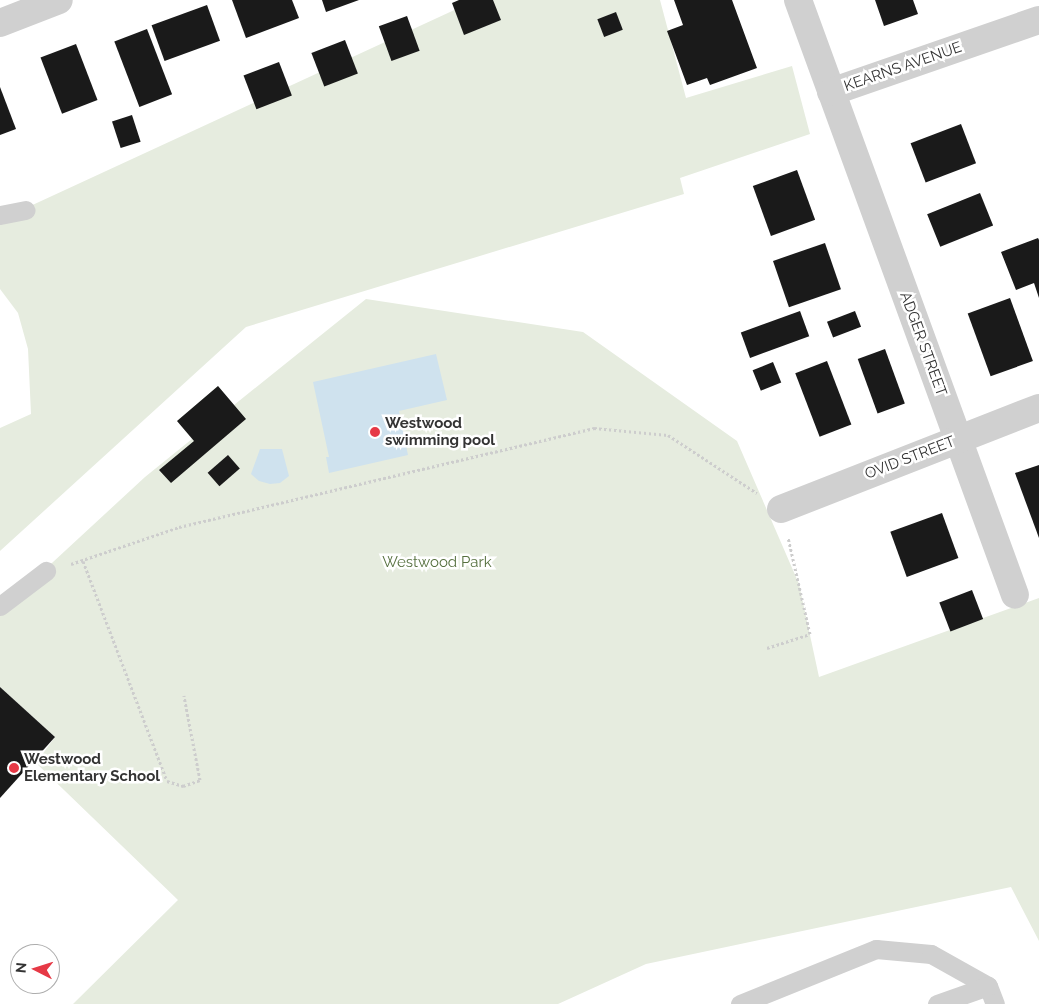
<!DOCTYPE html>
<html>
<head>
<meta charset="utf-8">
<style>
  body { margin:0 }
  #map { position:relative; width:1039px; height:1004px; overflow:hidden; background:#fff; font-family:Raleway,sans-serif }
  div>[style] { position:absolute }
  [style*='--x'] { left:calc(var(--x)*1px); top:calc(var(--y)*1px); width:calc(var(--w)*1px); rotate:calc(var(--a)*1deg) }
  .green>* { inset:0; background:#e6ecdf }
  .water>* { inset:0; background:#cfe2ee }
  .building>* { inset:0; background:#1a1a1a; transform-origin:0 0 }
  .path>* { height:3px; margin-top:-1.5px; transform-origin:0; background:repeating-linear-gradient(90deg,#cdcdcd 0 2.5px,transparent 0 5px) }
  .lane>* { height:19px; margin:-9.5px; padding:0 9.5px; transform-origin:9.5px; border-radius:9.5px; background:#d0d0d0 }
  .street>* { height:28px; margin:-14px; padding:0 14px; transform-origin:14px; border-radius:14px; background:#d0d0d0 }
  .dots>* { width:14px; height:14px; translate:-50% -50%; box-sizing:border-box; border:2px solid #fff; border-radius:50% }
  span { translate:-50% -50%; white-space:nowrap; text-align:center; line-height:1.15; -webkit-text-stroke:5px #fff; paint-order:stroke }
  .street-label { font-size:15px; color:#333 }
  .poi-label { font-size:15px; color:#333; font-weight:700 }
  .left { translate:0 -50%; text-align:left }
  .park-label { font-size:15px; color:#56703f }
  .north { position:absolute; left:10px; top:944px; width:50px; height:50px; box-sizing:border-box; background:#fff; border:1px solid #adadad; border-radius:50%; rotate:275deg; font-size:14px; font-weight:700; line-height:20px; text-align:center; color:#333 }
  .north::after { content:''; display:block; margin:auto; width:18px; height:22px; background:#e63946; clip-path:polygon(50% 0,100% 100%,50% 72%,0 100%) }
</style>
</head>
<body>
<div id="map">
  <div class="green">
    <i style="clip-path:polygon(476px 0,660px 0,686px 98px,792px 66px,810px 134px,680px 178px,684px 194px,246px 327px,0 551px,0 428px,31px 414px,28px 349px,18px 313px,0 289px,0 220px)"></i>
    <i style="clip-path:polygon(366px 299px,583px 332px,737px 441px,799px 584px,819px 677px,1039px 598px,1039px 941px,1011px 887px,646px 964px,558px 1004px,73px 1004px,178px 900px,36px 763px,55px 737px,0 687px,0 611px,145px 477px,192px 439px,177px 421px,218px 386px,234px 405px)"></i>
  </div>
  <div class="water">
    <i style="clip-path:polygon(436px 354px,447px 400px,399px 411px,408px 455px,329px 473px,326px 457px,329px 457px,313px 382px)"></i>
    <i style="clip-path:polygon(260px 449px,282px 449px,289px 476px,280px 483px,270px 484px,259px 481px,251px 474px)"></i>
  </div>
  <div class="building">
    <i style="clip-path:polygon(232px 0,292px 0,299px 18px,246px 38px)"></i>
    <i style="clip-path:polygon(322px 0,359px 0,326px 12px)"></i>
    <i style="clip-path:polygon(459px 0,493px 0,501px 20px,464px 35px,452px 3px)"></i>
    <i style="clip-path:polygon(674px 0,732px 0,757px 68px,710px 85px,707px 78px,687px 85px,667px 31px,683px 25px)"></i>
    <i style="clip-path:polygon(875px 0,913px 0,918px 14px,884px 26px)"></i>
    <i style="left:207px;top:5px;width:38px;height:59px;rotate:70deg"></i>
    <i style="left:616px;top:12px;width:19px;height:20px;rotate:69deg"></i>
    <i style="left:407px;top:16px;width:37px;height:30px;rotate:70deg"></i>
    <i style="left:147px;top:29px;width:70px;height:35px;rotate:69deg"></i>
    <i style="left:345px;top:40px;width:36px;height:36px;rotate:69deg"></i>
    <i style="left:76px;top:44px;width:60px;height:38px;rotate:69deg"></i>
    <i style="left:279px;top:62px;width:36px;height:38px;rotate:69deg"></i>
    <i style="clip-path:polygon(0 87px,16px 129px,0 135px)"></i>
    <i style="left:132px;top:115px;width:28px;height:21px;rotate:72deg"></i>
    <i style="left:961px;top:124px;width:42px;height:54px;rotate:69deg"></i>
    <i style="left:797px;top:170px;width:53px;height:47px;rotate:70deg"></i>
    <i style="left:980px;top:193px;width:35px;height:57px;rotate:68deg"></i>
    <i style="clip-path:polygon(1038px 238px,1039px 240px,1039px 298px,1034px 283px,1016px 290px,1001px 252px)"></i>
    <i style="left:825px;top:243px;width:49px;height:55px;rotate:71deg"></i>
    <i style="left:1010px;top:298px;width:67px;height:45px;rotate:70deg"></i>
    <i style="left:800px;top:311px;width:27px;height:63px;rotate:70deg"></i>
    <i style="left:855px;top:311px;width:17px;height:30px;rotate:69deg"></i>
    <i style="left:885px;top:349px;width:58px;height:29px;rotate:70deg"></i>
    <i style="left:827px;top:361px;width:68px;height:34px;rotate:69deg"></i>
    <i style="left:773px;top:362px;width:22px;height:22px;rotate:68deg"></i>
    <i style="clip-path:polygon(218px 386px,246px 419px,171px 483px,159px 470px,194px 441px,177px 421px)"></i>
    <i style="left:228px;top:455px;width:18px;height:27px;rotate:49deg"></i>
    <i style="clip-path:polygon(1039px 465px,1039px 538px,1015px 473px)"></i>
    <i style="left:942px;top:513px;width:48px;height:55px;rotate:70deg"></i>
    <i style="left:972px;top:590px;width:31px;height:35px;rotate:69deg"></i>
    <i style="clip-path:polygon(0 687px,55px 737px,0 798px)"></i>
  </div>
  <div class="path">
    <i style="--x:83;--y:561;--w:235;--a:69.1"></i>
    <i style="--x:167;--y:781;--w:17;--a:17"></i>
    <i style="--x:183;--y:786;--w:18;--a:-19"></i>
    <i style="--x:200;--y:780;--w:86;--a:-100.8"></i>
    <i style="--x:71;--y:564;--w:114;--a:-18.9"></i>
    <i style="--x:179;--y:527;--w:427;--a:-13.4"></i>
    <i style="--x:594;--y:428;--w:74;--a:5.4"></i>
    <i style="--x:668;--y:435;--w:106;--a:33.1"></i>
    <i style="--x:767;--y:648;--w:45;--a:-18"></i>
    <i style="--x:810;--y:634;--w:99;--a:-102.8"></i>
  </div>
  <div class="lane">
    <i style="--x:0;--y:215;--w:26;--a:-11"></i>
    <i style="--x:0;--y:606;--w:58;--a:-37.3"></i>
    <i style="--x:740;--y:1004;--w:147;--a:-22"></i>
    <i style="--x:876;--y:949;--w:55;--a:5.2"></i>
    <i style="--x:931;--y:954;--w:65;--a:29.3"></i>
    <i style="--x:988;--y:986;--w:19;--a:69"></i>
    <i style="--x:937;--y:1004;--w:54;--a:-19.4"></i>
  </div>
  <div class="street">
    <i style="--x:798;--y:0;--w:633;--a:69.96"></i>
    <i style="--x:0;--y:23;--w:63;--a:-21.3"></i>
    <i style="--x:831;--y:92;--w:220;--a:-19.1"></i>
    <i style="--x:781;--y:509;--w:277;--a:-21.4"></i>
  </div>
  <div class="dots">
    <i style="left:375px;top:432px;background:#e63946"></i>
    <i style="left:14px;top:768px;background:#e63946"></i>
  </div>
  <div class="street-label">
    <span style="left:903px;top:67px;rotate:-19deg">KEARNS AVENUE</span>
    <span style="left:923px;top:344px;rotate:70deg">ADGER STREET</span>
    <span style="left:910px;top:458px;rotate:-21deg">OVID STREET</span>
  </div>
  <div class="poi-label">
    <span class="left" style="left:385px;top:432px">Westwood<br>swimming pool</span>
    <span class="left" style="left:24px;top:768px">Westwood<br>Elementary School</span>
  </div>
  <div class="park-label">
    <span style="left:437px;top:563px">Westwood Park</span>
  </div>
  <div class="north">N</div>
</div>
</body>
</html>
